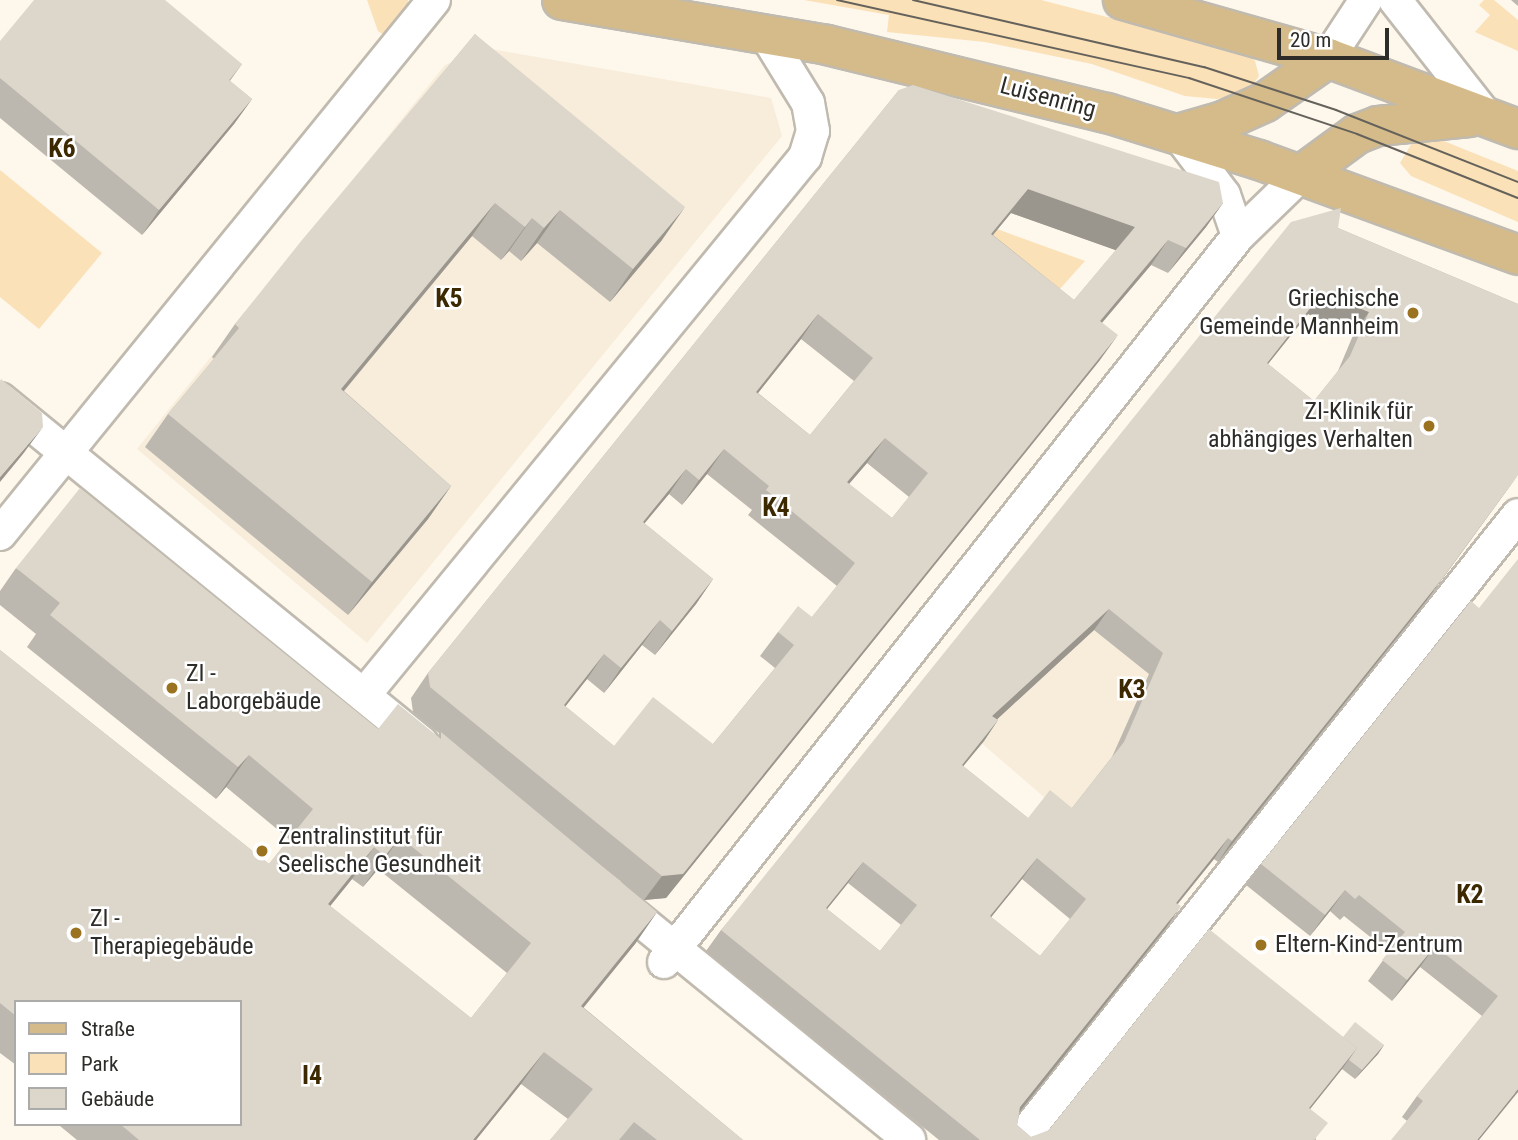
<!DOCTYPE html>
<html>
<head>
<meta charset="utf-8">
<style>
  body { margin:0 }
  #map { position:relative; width:1518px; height:1140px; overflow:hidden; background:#fef7ec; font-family:"Roboto Condensed",sans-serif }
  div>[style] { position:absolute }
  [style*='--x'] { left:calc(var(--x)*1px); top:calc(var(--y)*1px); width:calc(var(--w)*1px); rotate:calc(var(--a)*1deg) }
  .built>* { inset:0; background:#f8eddb }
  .green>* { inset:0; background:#fae1b7 }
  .roads { filter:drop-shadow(2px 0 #c0baaf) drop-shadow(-2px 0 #c0baaf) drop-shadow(0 2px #c0baaf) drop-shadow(0 -2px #c0baaf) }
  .street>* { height:32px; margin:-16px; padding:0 16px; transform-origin:16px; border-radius:16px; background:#fff }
  .primary>* { height:38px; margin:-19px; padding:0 19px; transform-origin:19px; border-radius:19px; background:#d4bb89 }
  .tram>* { height:2px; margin:-1px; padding:0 1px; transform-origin:1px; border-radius:1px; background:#65625c }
  .wall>* { inset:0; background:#bdb8af }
  .shaded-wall>* { inset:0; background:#9a968e }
  .building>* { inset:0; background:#dcd6cb }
  .dots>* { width:19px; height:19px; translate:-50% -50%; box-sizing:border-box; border:4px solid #fff; border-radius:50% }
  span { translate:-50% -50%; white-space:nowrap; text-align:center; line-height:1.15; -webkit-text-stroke:5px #fff; paint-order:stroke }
  .street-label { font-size:24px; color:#2e2c28 }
  .poi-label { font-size:24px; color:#2e2c28 }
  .right { translate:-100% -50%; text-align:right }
  .left { translate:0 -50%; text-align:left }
  .neighbourhood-label { font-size:26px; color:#3c2901; font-weight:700 }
  .legend { position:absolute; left:14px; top:1000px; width:228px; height:126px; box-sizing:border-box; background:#fff; border:2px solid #ababa9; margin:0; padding:9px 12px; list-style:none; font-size:21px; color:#2e2c28 }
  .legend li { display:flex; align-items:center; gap:14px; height:35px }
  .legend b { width:35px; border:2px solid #ababa9 }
  .scale { position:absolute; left:1277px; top:28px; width:112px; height:32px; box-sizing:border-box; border:4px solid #2e2c28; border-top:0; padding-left:9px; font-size:21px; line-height:24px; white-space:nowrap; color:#2e2c28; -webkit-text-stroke:5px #fff; paint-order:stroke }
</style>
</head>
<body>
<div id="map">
  <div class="built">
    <i style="clip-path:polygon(485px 48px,771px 98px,782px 136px,367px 643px,137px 449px,445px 65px)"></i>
    <i style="clip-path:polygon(1046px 529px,1310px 740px,1067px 817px,918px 688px)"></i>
  </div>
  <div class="green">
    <i style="clip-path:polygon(367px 0,408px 0,408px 6px,385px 36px,378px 31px)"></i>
    <i style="clip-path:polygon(804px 0,1041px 0,1246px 53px,1255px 61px,1259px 76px,1247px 93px,1217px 99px,1185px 96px,1092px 64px,985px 42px,887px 32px,889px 15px)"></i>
    <i style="clip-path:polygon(1484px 0,1494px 0,1518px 20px,1518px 51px,1475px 32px,1490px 15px,1479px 5px)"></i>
    <i style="clip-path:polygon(1419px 131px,1518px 171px,1518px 222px,1411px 176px,1400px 163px)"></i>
    <i style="clip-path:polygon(0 170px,102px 253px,39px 329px,0 297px)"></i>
    <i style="clip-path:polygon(997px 229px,1085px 261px,1049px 301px,978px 253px)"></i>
  </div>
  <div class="roads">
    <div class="street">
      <i style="--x:1395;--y:0;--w:147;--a:51.9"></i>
      <i style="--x:1328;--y:58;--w:69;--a:-56.8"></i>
      <i style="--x:1178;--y:134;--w:76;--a:53"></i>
      <i style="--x:1224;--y:195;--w:43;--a:71.1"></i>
      <i style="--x:0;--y:399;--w:544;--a:39.19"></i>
      <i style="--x:0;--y:534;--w:688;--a:-50.9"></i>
      <i style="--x:364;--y:695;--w:696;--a:-50.66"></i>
      <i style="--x:805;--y:157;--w:27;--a:-73"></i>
      <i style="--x:813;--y:131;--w:28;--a:-100"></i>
      <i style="--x:808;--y:103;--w:80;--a:-121.7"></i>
      <i style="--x:614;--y:899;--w:381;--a:39.2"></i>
      <i style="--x:664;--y:962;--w:926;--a:-51.67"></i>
      <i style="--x:1238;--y:236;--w:88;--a:-44.1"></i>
      <i style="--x:1020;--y:1140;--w:799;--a:-51.45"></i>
    </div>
    <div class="primary">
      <i style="--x:562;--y:0;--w:269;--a:9.6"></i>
      <i style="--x:827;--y:45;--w:288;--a:13.7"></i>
      <i style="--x:1107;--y:113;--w:159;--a:17.2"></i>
      <i style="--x:1259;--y:160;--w:276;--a:20.1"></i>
      <i style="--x:1123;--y:0;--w:213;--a:15.8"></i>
      <i style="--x:1328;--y:58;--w:203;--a:20.5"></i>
      <i style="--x:1178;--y:134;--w:47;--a:-16.1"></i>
      <i style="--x:1223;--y:121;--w:46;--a:-24.3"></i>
      <i style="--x:1265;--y:102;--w:77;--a:-34.9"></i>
      <i style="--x:1301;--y:175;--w:69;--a:-36.2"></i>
      <i style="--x:1357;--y:134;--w:22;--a:-21"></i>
      <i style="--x:1378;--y:126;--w:92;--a:-5.6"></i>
    </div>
  </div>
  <div class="tram">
    <i style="--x:837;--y:0;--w:361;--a:12.5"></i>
    <i style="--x:1189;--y:78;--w:177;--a:18.4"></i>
    <i style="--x:1357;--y:134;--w:173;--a:21.7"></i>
    <i style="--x:913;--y:0;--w:299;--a:13"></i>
    <i style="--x:1204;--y:67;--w:139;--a:18"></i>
    <i style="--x:1336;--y:110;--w:196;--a:21.6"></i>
  </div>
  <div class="wall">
    <i style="clip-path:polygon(1511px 0,1518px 0,1518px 6px)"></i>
    <i style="clip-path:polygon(475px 34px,662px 240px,610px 302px,537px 243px,521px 261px,509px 251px,501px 260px,472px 236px,344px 391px,451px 486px,428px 519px,348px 615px,145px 447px,168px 414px,214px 359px,212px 357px,235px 324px)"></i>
    <i style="clip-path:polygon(0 41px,242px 64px,230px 81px,252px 99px,234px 124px,142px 235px,0 118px)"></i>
    <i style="clip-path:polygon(evenodd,899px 90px,1223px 203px,1206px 227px,1168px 273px,1151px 265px,1102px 323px,1100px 360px,666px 898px,644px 900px,590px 857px,657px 912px,635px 944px,583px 1007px,743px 1140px,550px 1140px,568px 1119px,521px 1084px,476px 1140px,77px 1140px,60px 1126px,62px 1124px,240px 1124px,16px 1002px,16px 1065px,0 1053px,0 650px,269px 864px,289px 839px,226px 787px,216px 799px,27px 647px,36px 634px,0 605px,0 591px,16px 568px,378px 729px,438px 736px,439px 733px,413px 712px,411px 698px,428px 673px,899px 90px,1011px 213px,1116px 250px,1074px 300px,993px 235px,1011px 213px,899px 90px,801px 339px,854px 381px,810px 435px,758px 393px,801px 339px,899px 90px,867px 463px,909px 497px,892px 518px,849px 484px,867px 463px,899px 90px,707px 474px,752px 510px,748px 515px,837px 586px,812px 617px,778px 632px,760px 656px,775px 668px,713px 744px,614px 746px,565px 706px,587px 679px,604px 693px,642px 645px,655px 655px,696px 604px,713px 579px,644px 523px,669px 494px,682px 505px,707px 474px,899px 90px,378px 869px,507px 973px,471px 1018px,330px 906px,352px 879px,363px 887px,378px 869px)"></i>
    <i style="clip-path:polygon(evenodd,1338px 228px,1518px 304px,1427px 600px,1218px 862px,1214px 859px,1178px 904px,1166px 928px,1020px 1111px,1017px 1125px,1031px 1137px,1343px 1037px,1384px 1045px,1378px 1054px,1355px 1079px,1342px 1069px,1310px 1109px,1316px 1140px,939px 1140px,706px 951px,721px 930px,1338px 228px,1308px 314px,1354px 333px,1338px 371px,1314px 401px,1268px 364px,1308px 314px,1338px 228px,1094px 630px,1149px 674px,1112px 757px,1072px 808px,1028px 818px,963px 766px,984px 741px,998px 720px,997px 719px,1094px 630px,1338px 228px,1022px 879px,1070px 919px,1040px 956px,991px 917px,1022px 879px,1338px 228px,848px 883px,901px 925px,880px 951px,827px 909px,848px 883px)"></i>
    <i style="clip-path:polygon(1471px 601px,1518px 1092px,1407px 1121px,1402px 1117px,1417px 1096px,1482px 1016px,1420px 967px,1392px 1001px,1368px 981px,1389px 952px,1344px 916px,1340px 920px,1330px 911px,1310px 936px,1246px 885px,1261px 864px)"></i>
  </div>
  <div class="shaded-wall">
    <i style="clip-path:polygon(252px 99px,234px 124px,142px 235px,159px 210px)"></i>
    <i style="clip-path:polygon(1028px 189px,1135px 227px,1118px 251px,1011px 213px,974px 258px,991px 234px)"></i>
    <i style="clip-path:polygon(495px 203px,472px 236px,318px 422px,341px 389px)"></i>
    <i style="clip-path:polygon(1223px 203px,1206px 227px,1168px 273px,1186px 248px)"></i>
    <i style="clip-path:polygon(685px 207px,662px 240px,610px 302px,633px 269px)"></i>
    <i style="clip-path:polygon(560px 210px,537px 243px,521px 261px,544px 228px)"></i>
    <i style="clip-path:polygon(532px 218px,509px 251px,501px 260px,525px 227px)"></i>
    <i style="clip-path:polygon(1168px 240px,1151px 265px,1082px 346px,1100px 321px)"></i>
    <i style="clip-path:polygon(1322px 293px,1369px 312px,1354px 333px,1308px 314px,1252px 384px,1267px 363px)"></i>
    <i style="clip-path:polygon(818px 314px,801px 339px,739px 417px,756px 392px)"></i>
    <i style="clip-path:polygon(1118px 335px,1100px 360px,666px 898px,644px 900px,662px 876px)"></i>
    <i style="clip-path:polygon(43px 427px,23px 454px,0 482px,0 477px)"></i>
    <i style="clip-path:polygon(885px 438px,867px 463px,830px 506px,847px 482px)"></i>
    <i style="clip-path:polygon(724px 449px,707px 474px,682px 505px,699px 480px)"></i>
    <i style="clip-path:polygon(686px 469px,669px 494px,625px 547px,643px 522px)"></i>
    <i style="clip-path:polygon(1518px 475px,1427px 600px,1218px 862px,1232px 841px)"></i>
    <i style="clip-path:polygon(451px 486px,428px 519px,348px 615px,372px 582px)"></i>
    <i style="clip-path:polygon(713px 579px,696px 604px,655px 655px,672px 631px)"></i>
    <i style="clip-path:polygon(1109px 609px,1094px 630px,978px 737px,992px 716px)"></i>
    <i style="clip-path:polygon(660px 620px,642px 645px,604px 693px,621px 668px)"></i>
    <i style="clip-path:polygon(604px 654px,587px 679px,547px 730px,564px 705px)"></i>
    <i style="clip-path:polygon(998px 720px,984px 741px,947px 786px,962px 765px)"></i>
    <i style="clip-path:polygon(249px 755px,226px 787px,216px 799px,238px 767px)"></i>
    <i style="clip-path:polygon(400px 837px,378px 869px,363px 887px,385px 856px)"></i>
    <i style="clip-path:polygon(1228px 838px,1214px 859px,1161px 924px,1176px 903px)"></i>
    <i style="clip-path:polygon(374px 847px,352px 879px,306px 936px,328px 904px)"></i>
    <i style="clip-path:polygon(1037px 858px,1022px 879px,975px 937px,990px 916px)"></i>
    <i style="clip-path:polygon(863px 862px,848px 883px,811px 929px,826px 908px)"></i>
    <i style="clip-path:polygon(1345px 890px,1330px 911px,1310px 936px,1325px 915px)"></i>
    <i style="clip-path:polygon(1181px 906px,1166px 928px,1006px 1129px,1020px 1107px)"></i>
    <i style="clip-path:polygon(657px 912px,635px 944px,559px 1038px,581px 1006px)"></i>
    <i style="clip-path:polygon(1435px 946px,1420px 967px,1392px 1001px,1407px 980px)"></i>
    <i style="clip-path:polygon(1384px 1045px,1378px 1054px,1355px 1079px,1362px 1070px)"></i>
    <i style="clip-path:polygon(1357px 1048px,1342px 1069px,1294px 1129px,1309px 1108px)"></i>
    <i style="clip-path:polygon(544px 1052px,521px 1084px,476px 1140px,473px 1140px)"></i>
    <i style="clip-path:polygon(1518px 1089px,1518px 1092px,1479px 1140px,1477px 1140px)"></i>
  </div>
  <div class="building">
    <i style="clip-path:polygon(34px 0,165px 0,242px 64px,229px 80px,252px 99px,159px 210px,0 78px,0 41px)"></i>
    <i style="clip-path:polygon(475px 34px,685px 207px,633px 269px,560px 210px,544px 228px,532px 218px,525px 227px,495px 203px,341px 389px,451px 486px,372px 582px,168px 414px,239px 328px,235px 324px,302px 240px)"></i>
    <i style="clip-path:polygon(evenodd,913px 85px,1219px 182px,1223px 203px,1186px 248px,1168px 240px,1100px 321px,1118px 335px,683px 874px,662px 876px,430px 687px,428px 673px,899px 90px,913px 85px,1028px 189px,1135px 227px,1074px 300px,991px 234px,1028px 189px,913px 85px,818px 314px,873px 358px,810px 435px,756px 392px,818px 314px,913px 85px,885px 438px,928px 473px,892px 518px,847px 482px,885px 438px,913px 85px,724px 449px,769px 486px,766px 490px,855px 563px,812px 617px,798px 606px,778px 632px,794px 645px,713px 744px,653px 697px,614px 746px,564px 705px,604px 654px,621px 668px,660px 620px,672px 631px,713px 579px,643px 522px,686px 469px,699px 480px,724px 449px)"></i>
    <i style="clip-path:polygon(evenodd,1341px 208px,1338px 228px,1518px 304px,1518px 475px,1442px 579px,1232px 841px,1228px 838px,1176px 903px,1181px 906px,1020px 1107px,1017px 1125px,1031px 1137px,1049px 1130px,1209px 929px,1357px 1048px,1309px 1108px,1328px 1123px,1314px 1140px,980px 1140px,721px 930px,1291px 222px,1341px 208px,1322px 293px,1369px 312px,1350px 356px,1314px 401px,1267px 363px,1322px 293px,1341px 208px,1109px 609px,1163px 653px,1124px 742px,1072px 808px,1050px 790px,1028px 818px,962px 765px,998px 720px,992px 716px,1109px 609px,1341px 208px,1037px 858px,1086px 899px,1040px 956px,990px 916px,1037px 858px,1341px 208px,863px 862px,917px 905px,880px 951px,826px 908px,863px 862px)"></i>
    <i style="clip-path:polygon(1px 379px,42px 413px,43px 427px,0 477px,0 381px)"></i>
    <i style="clip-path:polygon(evenodd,80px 488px,378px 729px,398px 704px,441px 739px,441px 732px,657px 912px,581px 1006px,743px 1140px,657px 1140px,634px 1122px,619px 1140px,550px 1140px,593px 1089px,544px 1052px,473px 1140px,139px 1140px,120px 1124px,240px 1124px,240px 1002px,16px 1002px,16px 1016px,0 1003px,0 650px,269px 864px,313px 809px,249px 755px,238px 767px,50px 615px,60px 603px,16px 568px,80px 488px,400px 837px,531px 943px,471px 1018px,328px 904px,374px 847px,385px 856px,400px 837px)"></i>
    <i style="clip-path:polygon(1518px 559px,1518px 1089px,1477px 1140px,1391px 1140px,1423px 1101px,1417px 1096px,1498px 996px,1435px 946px,1407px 980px,1382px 960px,1405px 932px,1359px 895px,1355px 899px,1345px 890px,1325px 915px,1261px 864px,1471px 601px,1479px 608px)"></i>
    <i style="clip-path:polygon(1355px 1022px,1384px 1045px,1362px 1070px,1349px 1060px,1357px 1048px,1343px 1037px)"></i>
  </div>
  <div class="dots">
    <i style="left:1413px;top:313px;background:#9b721f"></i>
    <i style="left:1429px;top:426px;background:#9b721f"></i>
    <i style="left:172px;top:688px;background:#9b721f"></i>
    <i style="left:262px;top:851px;background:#9b721f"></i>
    <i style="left:76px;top:933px;background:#9b721f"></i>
    <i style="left:1261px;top:945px;background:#9b721f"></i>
  </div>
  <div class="street-label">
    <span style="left:1048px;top:98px;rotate:15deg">Luisenring</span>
  </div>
  <div class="poi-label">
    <span class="right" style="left:1399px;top:313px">Griechische<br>Gemeinde Mannheim</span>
    <span class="right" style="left:1413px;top:426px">ZI-Klinik für<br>abhängiges Verhalten</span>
    <span class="left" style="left:186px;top:688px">ZI -<br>Laborgebäude</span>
    <span class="left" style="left:278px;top:851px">Zentralinstitut für<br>Seelische Gesundheit</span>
    <span class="left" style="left:90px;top:933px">ZI -<br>Therapiegebäude</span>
    <span class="left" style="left:1275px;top:945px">Eltern-Kind-Zentrum</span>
  </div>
  <div class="neighbourhood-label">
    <span style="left:62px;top:149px">K6</span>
    <span style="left:449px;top:299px">K5</span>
    <span style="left:776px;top:508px">K4</span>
    <span style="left:1132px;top:690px">K3</span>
    <span style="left:1470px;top:895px">K2</span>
    <span style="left:312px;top:1076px">I4</span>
  </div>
  <ul class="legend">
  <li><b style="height:9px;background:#d4bb89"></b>Straße</li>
  <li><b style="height:19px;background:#fae1b7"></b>Park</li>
  <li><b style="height:19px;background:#dcd6cb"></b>Gebäude</li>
  </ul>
  <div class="scale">20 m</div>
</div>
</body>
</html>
